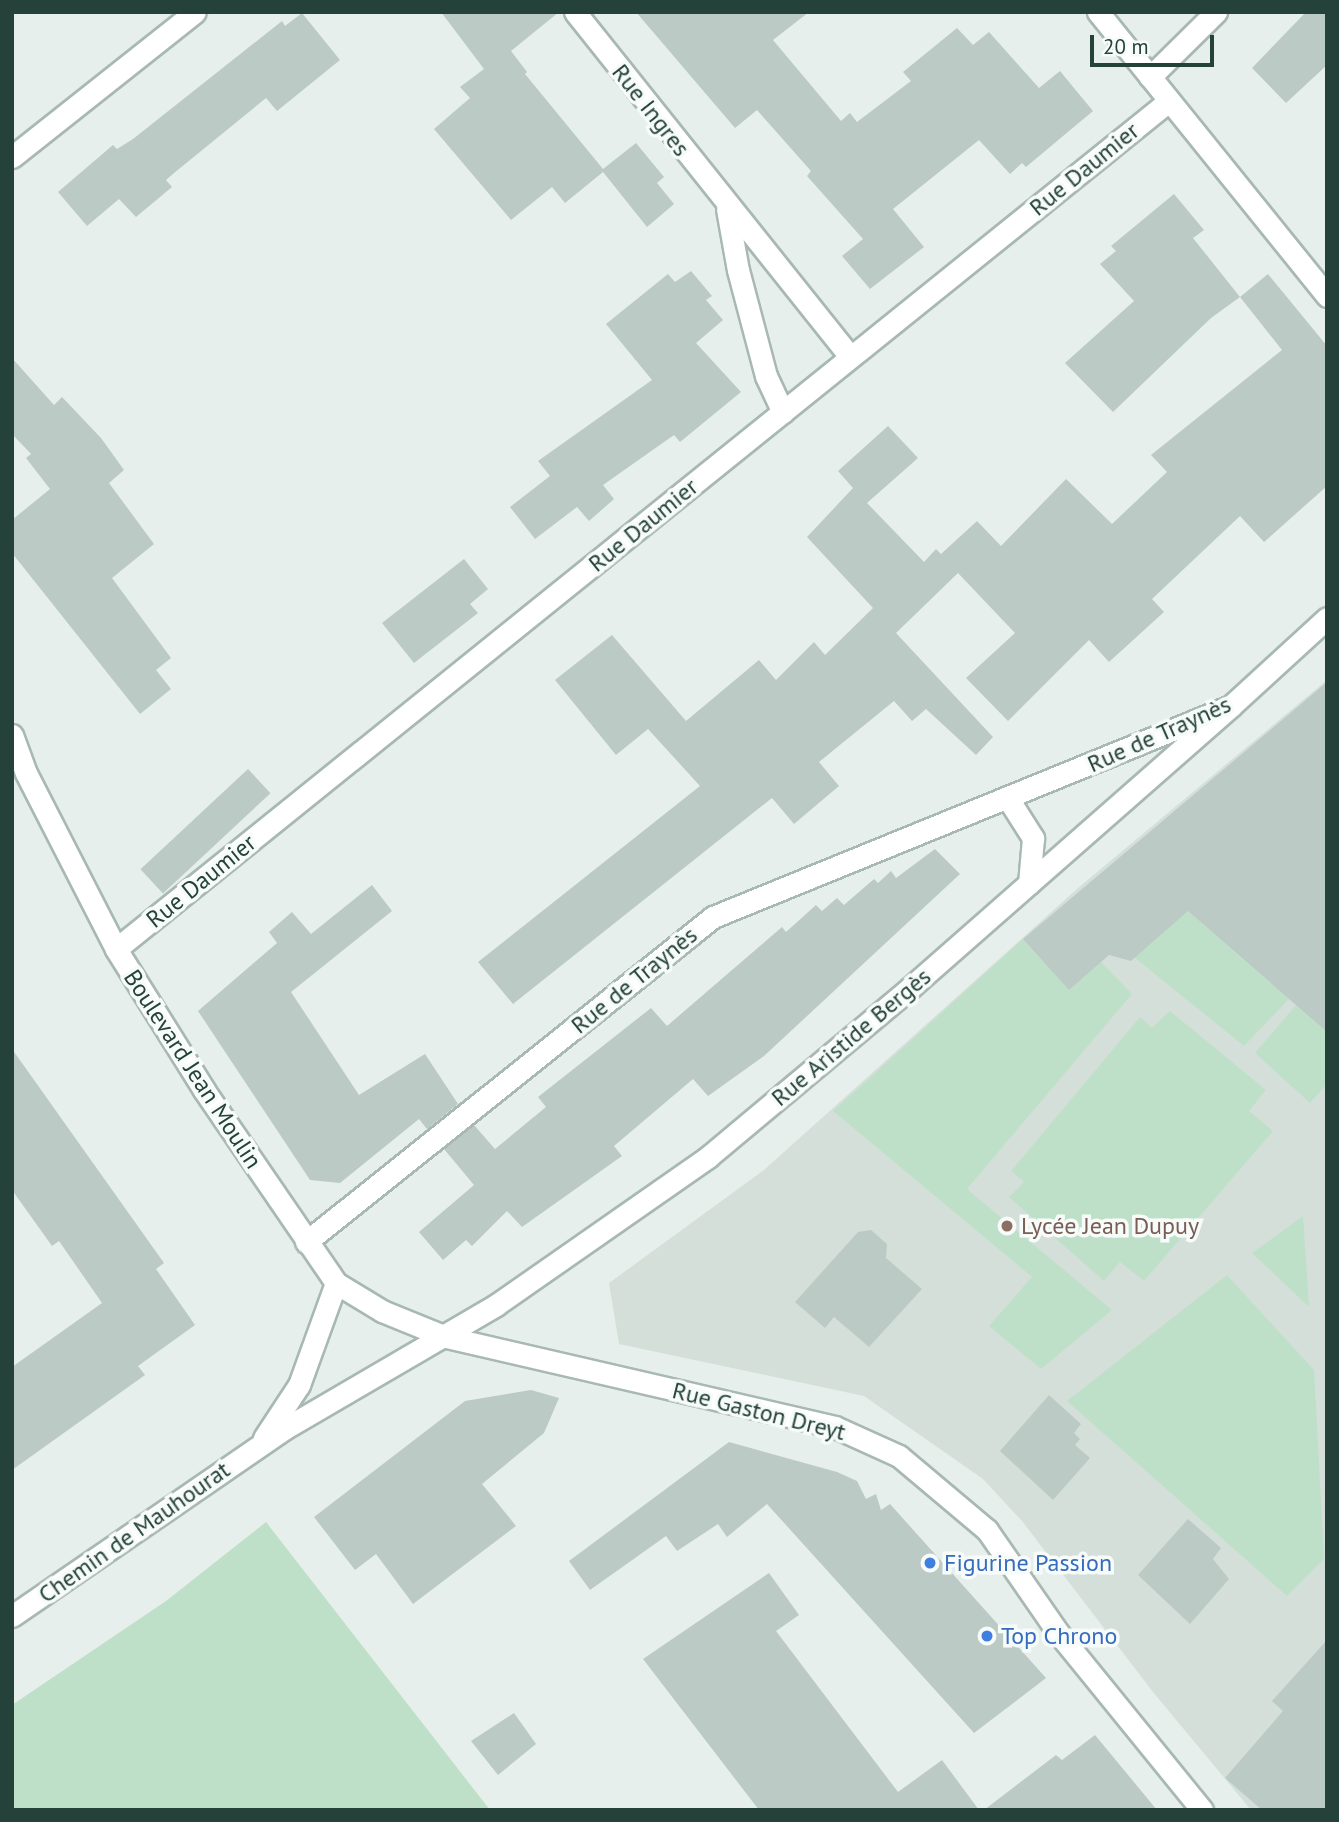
<!DOCTYPE html>
<html>
<head>
<meta charset="utf-8">
<style>
  body { margin:0 }
  #map { position:relative; width:1339px; height:1822px; overflow:hidden; background:#e6efeb; font-family:"PT Sans",sans-serif }
  div>[style] { position:absolute }
  [style*='--x'] { left:calc(var(--x)*1px); top:calc(var(--y)*1px); width:calc(var(--w)*1px); rotate:calc(var(--a)*1deg) }
  .built>* { inset:0; background:#d4dfda }
  .green>* { inset:0; background:#bfe0c8 }
  .building>* { inset:0; background:#bbcac4; transform-origin:0 0 }
  .roads { filter:drop-shadow(2px 0 #a8b8b2) drop-shadow(-2px 0 #a8b8b2) drop-shadow(0 2px #a8b8b2) drop-shadow(0 -2px #a8b8b2) }
  .minor>* { height:21px; margin:-10.5px; padding:0 10.5px; transform-origin:10.5px; border-radius:10.5px; background:#fff }
  .dots>* { width:19px; height:19px; translate:-50% -50%; box-sizing:border-box; border:4px solid #f7fbf9; border-radius:50% }
  span { translate:-50% -50%; white-space:nowrap; text-align:center; line-height:1.15; -webkit-text-stroke:7px #f7fbf9; paint-order:stroke }
  .street-label { font-size:24px; color:#24423a }
  .education-label { font-size:24px; color:#785e54 }
  .left { translate:0 -50%; text-align:left }
  .shop-label { font-size:24px; color:#366cbe }
  .frame { position:absolute; inset:0; border:14px solid #24423a; pointer-events:none }
  .scale { position:absolute; left:1090px; top:35px; width:124px; height:32px; box-sizing:border-box; border:4px solid #24423a; border-top:0; padding-left:9px; font-size:21px; line-height:24px; white-space:nowrap; color:#24423a; -webkit-text-stroke:5px #f7fbf9; paint-order:stroke }
</style>
</head>
<body>
<div id="map">
  <div class="built">
    <i style="clip-path:polygon(1327px 680px,1327px 1810px,1251px 1810px,1153px 1692px,1022px 1521px,983px 1479px,864px 1396px,619px 1344px,609px 1283px,764px 1170px,1078px 888px)"></i>
  </div>
  <div class="green">
    <i style="clip-path:polygon(1174px 899px,1289px 999px,1244px 1046px,1135px 958px)"></i>
    <i style="clip-path:polygon(1023px 939px,1069px 989px,1101px 962px,1132px 994px,967px 1189px,1112px 1310px,1041px 1369px,989px 1326px,1032px 1277px,833px 1111px)"></i>
    <i style="clip-path:polygon(1296px 1005px,1327px 1032px,1327px 1084px,1310px 1103px,1255px 1053px)"></i>
    <i style="clip-path:polygon(1170px 1011px,1266px 1090px,1249px 1111px,1273px 1131px,1144px 1281px,1120px 1262px,1104px 1281px,1009px 1197px,1024px 1182px,1011px 1171px,1140px 1017px,1152px 1028px)"></i>
    <i style="clip-path:polygon(1303px 1216px,1309px 1307px,1252px 1253px)"></i>
    <i style="clip-path:polygon(1227px 1275px,1314px 1370px,1324px 1559px,1287px 1596px,1067px 1401px)"></i>
    <i style="clip-path:polygon(266px 1522px,490px 1810px,12px 1810px,12px 1705px,166px 1601px)"></i>
  </div>
  <div class="building">
    <i style="clip-path:polygon(441px 12px,559px 12px,511px 51px,527px 72px,525px 74px,603px 169px,636px 143px,664px 177px,657px 183px,674px 204px,647px 227px,603px 172px,565px 203px,552px 187px,511px 220px,434px 129px,470px 98px,460px 87px,484px 69px)"></i>
    <i style="clip-path:polygon(636px 12px,809px 12px,773px 40px,841px 121px,850px 113px,857px 122px,911px 81px,903px 72px,957px 28px,973px 45px,989px 32px,1039px 88px,1060px 71px,1093px 111px,1026px 167px,1022px 163px,1010px 174px,979px 140px,893px 209px,924px 247px,870px 289px,842px 256px,863px 239px,807px 176px,811px 171px,757px 110px,735px 128px)"></i>
    <i style="clip-path:polygon(1306px 12px,1327px 12px,1327px 65px,1286px 103px,1252px 68px)"></i>
    <i style="clip-path:polygon(302px 13px,340px 60px,277px 111px,266px 98px,174px 173px,166px 180px,172px 187px,136px 217px,119px 199px,87px 226px,58px 192px,113px 145px,117px 149px,133px 139px,282px 21px,285px 26px)"></i>
    <i style="clip-path:polygon(1174px 194px,1204px 230px,1193px 238px,1240px 297px,1211px 318px,1113px 412px,1065px 363px,1134px 301px,1100px 264px,1116px 251px,1111px 246px)"></i>
    <i style="clip-path:polygon(691px 271px,712px 296px,706px 300px,723px 320px,696px 343px,741px 392px,680px 442px,674px 435px,603px 485px,614px 499px,589px 521px,577px 507px,535px 539px,510px 507px,550px 476px,538px 461px,652px 380px,606px 324px,668px 274px,675px 282px)"></i>
    <i style="clip-path:polygon(1268px 274px,1327px 346px,1327px 486px,1264px 542px,1240px 516px,1152px 599px,1164px 612px,1109px 662px,1089px 640px,1008px 721px,966px 678px,1015px 633px,958px 573px,896px 633px,993px 737px,976px 755px,926px 709px,912px 721px,894px 701px,819px 762px,839px 786px,794px 824px,772px 798px,513px 1004px,478px 962px,700px 786px,648px 729px,616px 755px,555px 680px,612px 635px,686px 721px,759px 660px,776px 680px,814px 642px,825px 655px,873px 608px,807px 537px,853px 488px,838px 471px,888px 426px,918px 458px,867px 503px,924px 562px,936px 549px,941px 554px,977px 521px,1001px 546px,1066px 479px,1112px 524px,1167px 472px,1151px 455px,1282px 350px,1240px 297px)"></i>
    <i style="clip-path:polygon(12px 358px,54px 405px,62px 397px,101px 438px,124px 470px,109px 483px,154px 544px,112px 578px,171px 658px,156px 670px,171px 689px,140px 714px,12px 553px,12px 520px,50px 489px,26px 458px,31px 454px,12px 434px)"></i>
    <i style="clip-path:polygon(464px 559px,488px 589px,470px 604px,478px 613px,414px 663px,382px 623px)"></i>
    <i style="clip-path:polygon(1327px 682px,1327px 1032px,1188px 911px,1131px 961px,1109px 955px,1069px 990px,1023px 939px)"></i>
    <i style="left:248px;top:769px;width:33px;height:147px;rotate:47deg"></i>
    <i style="clip-path:polygon(935px 849px,960px 874px,764px 1056px,708px 1096px,693px 1079px,614px 1146px,622px 1156px,522px 1227px,507px 1211px,472px 1246px,466px 1240px,443px 1260px,419px 1232px,474px 1185px,444px 1149px,474px 1125px,495px 1149px,546px 1107px,538px 1097px,651px 1008px,667px 1026px,782px 927px,786px 932px,816px 905px,822px 911px,837px 898px,844px 905px,874px 879px,878px 883px,891px 871px,896px 878px)"></i>
    <i style="clip-path:polygon(372px 885px,392px 911px,291px 992px,359px 1095px,425px 1054px,458px 1104px,427px 1129px,419px 1119px,340px 1183px,310px 1180px,198px 1011px,277px 943px,269px 932px,292px 912px,311px 934px)"></i>
    <i style="clip-path:polygon(12px 1049px,164px 1263px,156px 1269px,195px 1325px,138px 1366px,145px 1375px,12px 1470px,12px 1367px,102px 1303px,59px 1241px,52px 1246px,12px 1190px)"></i>
    <i style="clip-path:polygon(871px 1230px,887px 1244px,886px 1258px,922px 1289px,869px 1347px,834px 1317px,825px 1328px,795px 1302px,858px 1232px)"></i>
    <i style="clip-path:polygon(531px 1390px,559px 1398px,544px 1433px,482px 1484px,516px 1526px,413px 1604px,376px 1554px,355px 1570px,314px 1517px,465px 1401px)"></i>
    <i style="clip-path:polygon(1049px 1395px,1081px 1424px,1074px 1433px,1080px 1439px,1075px 1445px,1090px 1458px,1053px 1500px,1000px 1451px)"></i>
    <i style="clip-path:polygon(729px 1442px,837px 1472px,857px 1481px,866px 1499px,876px 1494px,881px 1510px,890px 1504px,1046px 1678px,974px 1733px,767px 1504px,727px 1537px,718px 1524px,677px 1551px,666px 1536px,590px 1590px,569px 1561px)"></i>
    <i style="clip-path:polygon(1188px 1519px,1221px 1548px,1213px 1559px,1229px 1579px,1190px 1624px,1138px 1575px)"></i>
    <i style="clip-path:polygon(769px 1573px,799px 1615px,776px 1631px,898px 1792px,942px 1760px,979px 1810px,759px 1810px,643px 1659px)"></i>
    <i style="clip-path:polygon(1327px 1640px,1327px 1810px,1262px 1810px,1225px 1778px,1283px 1711px,1272px 1701px)"></i>
    <i style="clip-path:polygon(514px 1713px,536px 1744px,498px 1775px,471px 1741px)"></i>
    <i style="clip-path:polygon(1095px 1735px,1157px 1810px,984px 1810px,1056px 1755px,1062px 1760px)"></i>
  </div>
  <div class="roads">
    <div class="minor">
      <i style="--x:575;--y:12;--w:440;--a:51.4"></i>
      <i style="--x:1098;--y:12;--w:365;--a:51.1"></i>
      <i style="--x:1150;--y:77;--w:93;--a:-44.6"></i>
      <i style="--x:12;--y:157;--w:233;--a:-38.4"></i>
      <i style="--x:727;--y:209;--w:62;--a:79.8"></i>
      <i style="--x:738;--y:270;--w:110;--a:75.2"></i>
      <i style="--x:766;--y:376;--w:40;--a:65"></i>
      <i style="--x:12;--y:735;--w:40;--a:69.8"></i>
      <i style="--x:26;--y:773;--w:198;--a:62.9"></i>
      <i style="--x:116;--y:949;--w:166;--a:58"></i>
      <i style="--x:204;--y:1090;--w:234;--a:55.6"></i>
      <i style="--x:336;--y:1283;--w:54;--a:31.3"></i>
      <i style="--x:382;--y:1311;--w:69;--a:22.1"></i>
      <i style="--x:446;--y:1337;--w:399;--a:13"></i>
      <i style="--x:835;--y:1427;--w:70;--a:24.4"></i>
      <i style="--x:899;--y:1456;--w:115;--a:40.1"></i>
      <i style="--x:987;--y:1530;--w:126;--a:55.3"></i>
      <i style="--x:1059;--y:1634;--w:227;--a:50.9"></i>
      <i style="--x:1007;--y:797;--w:49;--a:57.6"></i>
      <i style="--x:1033;--y:838;--w:46;--a:95"></i>
      <i style="--x:116;--y:949;--w:1352;--a:-38.85"></i>
      <i style="--x:306;--y:1242;--w:521;--a:-38.61"></i>
      <i style="--x:713;--y:917;--w:559;--a:-22.16"></i>
      <i style="--x:1231;--y:706;--w:130;--a:-42.5"></i>
      <i style="--x:264;--y:1438;--w:64;--a:-56.6"></i>
      <i style="--x:299;--y:1385;--w:109;--a:-70.1"></i>
      <i style="--x:12;--y:1616;--w:330;--a:-34.5"></i>
      <i style="--x:284;--y:1429;--w:246;--a:-30.3"></i>
      <i style="--x:496;--y:1305;--w:259;--a:-34.9"></i>
      <i style="--x:708;--y:1157;--w:263;--a:-39.9"></i>
      <i style="--x:910;--y:988;--w:427;--a:-41.3"></i>
    </div>
  </div>
  <div class="dots">
    <i style="left:1007px;top:1226px;background:#8d6e63"></i>
    <i style="left:930px;top:1563px;background:#3f7fe0"></i>
    <i style="left:987px;top:1636px;background:#3f7fe0"></i>
  </div>
  <div class="street-label">
    <span style="left:651px;top:110px;rotate:52deg">Rue Ingres</span>
    <span style="left:1084px;top:169px;rotate:-39deg">Rue Daumier</span>
    <span style="left:643px;top:525px;rotate:-39deg">Rue Daumier</span>
    <span style="left:1159px;top:734px;rotate:-24deg">Rue de Traynès</span>
    <span style="left:201px;top:881px;rotate:-39deg">Rue Daumier</span>
    <span style="left:634px;top:980px;rotate:-39deg">Rue de Traynès</span>
    <span style="left:851px;top:1037px;rotate:-40deg">Rue Aristide Bergès</span>
    <span style="left:193px;top:1069px;rotate:57deg">Boulevard Jean Moulin</span>
    <span style="left:759px;top:1411px;rotate:14deg">Rue Gaston Dreyt</span>
    <span style="left:134px;top:1532px;rotate:-35deg">Chemin de Mauhourat</span>
  </div>
  <div class="education-label">
    <span class="left" style="left:1021px;top:1226px">Lycée Jean Dupuy</span>
  </div>
  <div class="shop-label">
    <span class="left" style="left:944px;top:1563px">Figurine Passion</span>
    <span class="left" style="left:1001px;top:1636px">Top Chrono</span>
  </div>
  <div class="frame"></div>
  <div class="scale">20 m</div>
</div>
</body>
</html>
